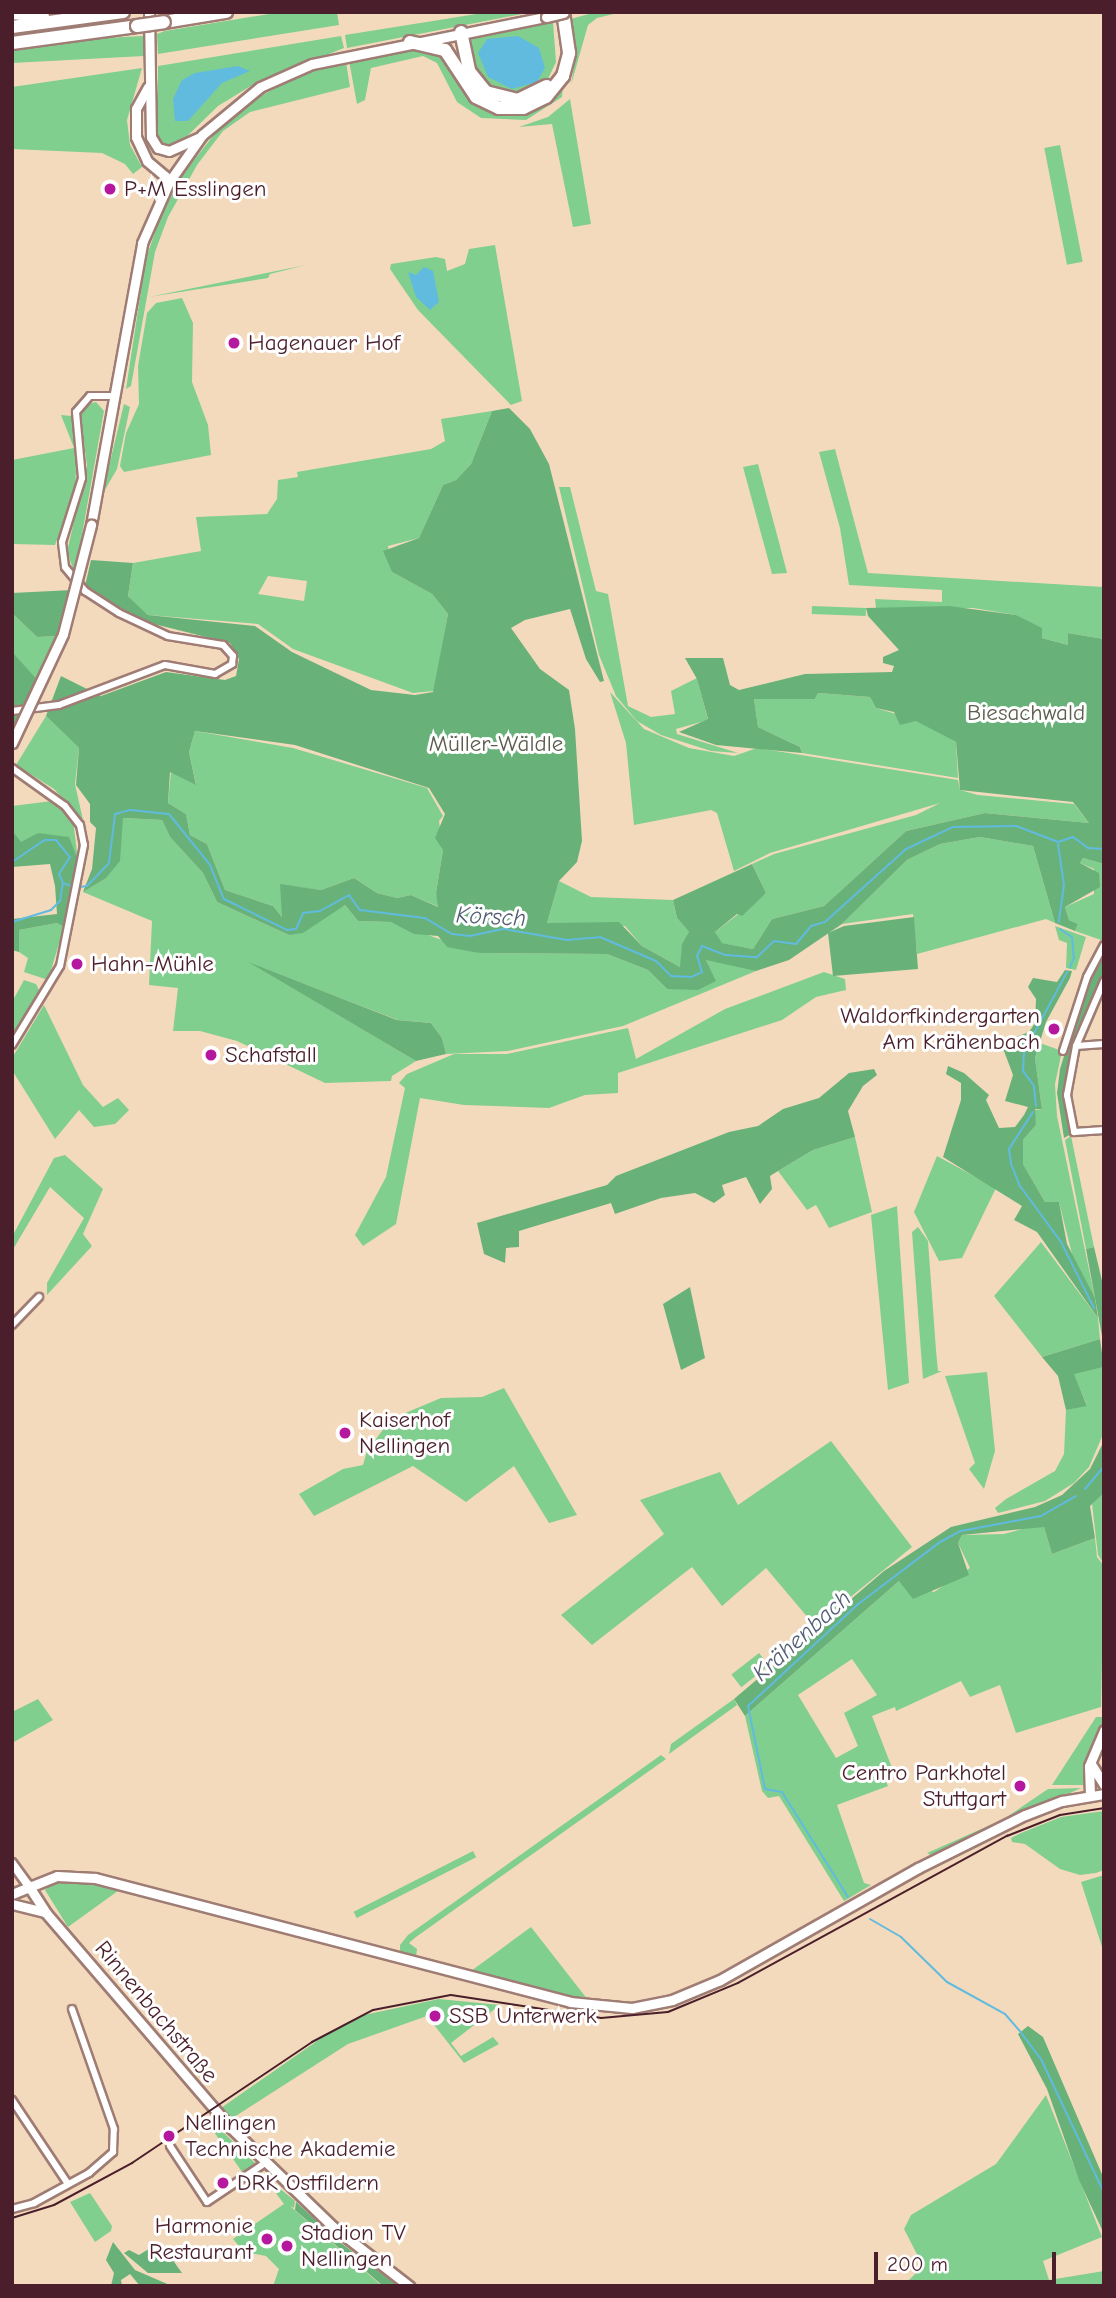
<!DOCTYPE html>
<html>
<head>
<meta charset="utf-8">
<style>
  body { margin:0 }
  #map { position:relative; width:1116px; height:2298px; overflow:hidden; background:#f4dabc; font-family:"Comic Neue",sans-serif }
  div>[style] { position:absolute }
  [style*='--x'] { left:calc(var(--x)*1px); top:calc(var(--y)*1px); width:calc(var(--w)*1px); rotate:calc(var(--a)*1deg) }
  .green>* { inset:0; background:#81cf8f; transform-origin:0 0 }
  .forest>* { inset:0; background:#68b27a }
  .water>* { inset:0; background:#61bbde }
  .stream>* { height:2px; margin:-1px; padding:0 1px; transform-origin:1px; border-radius:1px; background:#61bbde }
  .roads { filter:drop-shadow(2px 0 #9f7c74) drop-shadow(-2px 0 #9f7c74) drop-shadow(0 2px #9f7c74) drop-shadow(0 -2px #9f7c74) }
  .minor>* { height:6px; margin:-3px; padding:0 3px; transform-origin:3px; border-radius:3px; background:#fff }
  .tertiary>* { height:8px; margin:-4px; padding:0 4px; transform-origin:4px; border-radius:4px; background:#fff }
  .secondary>* { height:9px; margin:-4.5px; padding:0 4.5px; transform-origin:4.5px; border-radius:4.5px; background:#fff }
  .motorway>* { height:12px; margin:-6px; padding:0 6px; transform-origin:6px; border-radius:6px; background:#fff }
  .tram>* { height:2px; margin:-1px; padding:0 1px; transform-origin:1px; border-radius:1px; background:#4a1f2b }
  .bridges { filter:drop-shadow(2px 0 #9f7c74) drop-shadow(-2px 0 #9f7c74) drop-shadow(0 2px #9f7c74) drop-shadow(0 -2px #9f7c74) }
  .secondary-bridge>* { height:9px; margin:-4.5px; padding:0 4.5px; transform-origin:4.5px; border-radius:4.5px; background:#fff }
  .motorway-bridge>* { height:12px; margin:-6px; padding:0 6px; transform-origin:6px; border-radius:6px; background:#fff }
  .dots>* { width:19px; height:19px; translate:-50% -50%; box-sizing:border-box; border:4px solid #fff; border-radius:50% }
  span { translate:-50% -50%; white-space:nowrap; text-align:center; line-height:1.15; -webkit-text-stroke:6px #fff; paint-order:stroke }
  .poi-label { font-size:23px; color:#4a1f2b }
  .left { translate:0 -50%; text-align:left }
  .right { translate:-100% -50%; text-align:right }
  .park-label { font-size:23px; color:#5d5d4e }
  .street-label { font-size:23px; color:#4a1f2b }
  .water-label { font-size:24px; color:#535d73; font-style:italic }
  .frame { position:absolute; inset:0; border:14px solid #4a1f2b; pointer-events:none }
  .scale { position:absolute; left:874px; top:2252px; width:182px; height:32px; box-sizing:border-box; border:4px solid #4a1f2b; border-top:0; padding-left:9px; font-size:21px; line-height:24px; white-space:nowrap; color:#4a1f2b; -webkit-text-stroke:5px #fff; paint-order:stroke }
</style>
</head>
<body>
<div id="map">
  <div class="green">
    <i style="clip-path:polygon(281px 12px,337px 12px,339px 25px,158px 54px,157px 34px,165px 31px)"></i>
    <i style="clip-path:polygon(489px 12px,532px 12px,347px 48px,345px 35px)"></i>
    <i style="clip-path:polygon(596px 12px,622px 12px,597px 18px,588px 25px,571px 85px,576px 53px,571px 19px)"></i>
    <i style="clip-path:polygon(553px 22px,556px 62px,546px 83px,526px 95px,492px 90px,476px 75px,469px 42px,475px 36px)"></i>
    <i style="left:143px;top:36px;width:20px;height:132px;rotate:87deg"></i>
    <i style="clip-path:polygon(341px 36px,344px 48px,254px 84px,218px 106px,176px 147px,162px 146px,153px 135px,152px 109px,158px 92px,158px 66px)"></i>
    <i style="clip-path:polygon(420px 47px,447px 57px,461px 90px,489px 109px,563px 85px,562px 97px,526px 120px,481px 118px,457px 102px,437px 63px,423px 56px,371px 68px,365px 100px,357px 104px,349px 61px)"></i>
    <i style="clip-path:polygon(346px 62px,350px 87px,250px 112px,223px 131px,197px 165px,168px 217px,155px 252px,131px 386px,126px 389px,146px 258px,162px 213px,184px 173px,220px 127px,248px 103px,299px 75px)"></i>
    <i style="clip-path:polygon(142px 68px,127px 120px,130px 145px,142px 167px,133px 174px,125px 164px,102px 153px,12px 149px,12px 87px)"></i>
    <i style="clip-path:polygon(570px 99px,591px 224px,573px 227px,552px 124px,519px 127px,548px 117px)"></i>
    <i style="left:1060px;top:145px;width:119px;height:16px;rotate:79deg"></i>
    <i style="clip-path:polygon(495px 245px,522px 401px,511px 405px,418px 310px,390px 269px,391px 264px,436px 257px,445px 259px,447px 271px,465px 264px,469px 249px)"></i>
    <i style="clip-path:polygon(306px 265px,270px 274px,268px 278px,149px 297px)"></i>
    <i style="clip-path:polygon(182px 298px,193px 323px,192px 382px,208px 425px,211px 455px,124px 472px,120px 466px,126px 433px,139px 404px,138px 366px,147px 313px,156px 303px)"></i>
    <i style="clip-path:polygon(96px 402px,104px 411px,75px 574px,67px 552px,87px 465px,80px 416px,85px 405px)"></i>
    <i style="clip-path:polygon(124px 404px,130px 407px,117px 469px,102px 495px)"></i>
    <i style="clip-path:polygon(evenodd,492px 411px,471px 464px,456px 480px,443px 485px,419px 538px,388px 546px,392px 572px,432px 594px,448px 614px,434px 691px,413px 693px,293px 649px,258px 624px,148px 615px,128px 596px,133px 563px,201px 551px,196px 517px,267px 514px,277px 499px,278px 480px,298px 477px,297px 472px,431px 449px,445px 441px,441px 419px,492px 411px,268px 576px,307px 581px,304px 601px,258px 594px,268px 576px)"></i>
    <i style="clip-path:polygon(61px 415px,72px 416px,77px 446px,75px 493px,55px 545px,12px 544px,12px 460px,74px 448px)"></i>
    <i style="clip-path:polygon(835px 449px,868px 573px,1104px 587px,1104px 639px,1068px 633px,1068px 645px,1042px 638px,1016px 615px,973px 608px,876px 608px,875px 599px,942px 602px,942px 590px,849px 585px,840px 528px,819px 452px)"></i>
    <i style="clip-path:polygon(758px 464px,780px 546px,787px 573px,772px 574px,743px 467px)"></i>
    <i style="clip-path:polygon(559px 487px,570px 487px,596px 591px,608px 594px,628px 706px,651px 717px,675px 714px,671px 691px,697px 678px,708px 720px,676px 729px,677px 734px,738px 753px,711px 751px,661px 735px,637px 721px,616px 696px,599px 655px)"></i>
    <i style="left:812px;top:606px;width:54px;height:8px;rotate:2deg"></i>
    <i style="clip-path:polygon(12px 613px,37px 637px,59px 636px,40px 683px,12px 655px)"></i>
    <i style="clip-path:polygon(610px 692px,644px 729px,689px 748px,734px 756px,757px 748px,958px 780px,960px 790px,978px 795px,1074px 804px,1089px 823px,985px 813px,906px 831px,824px 906px,772px 919px,753px 949px,721px 943px,715px 932px,766px 893px,752px 864px,774px 854px,916px 815px,940px 803px,770px 853px,734px 871px,717px 813px,711px 810px,634px 825px,626px 743px)"></i>
    <i style="clip-path:polygon(818px 693px,870px 697px,876px 708px,916px 720px,956px 742px,958px 778px,802px 753px,800px 747px,758px 727px,754px 699px,815px 699px)"></i>
    <i style="clip-path:polygon(46px 716px,79px 748px,75px 784px,83px 820px,54px 789px,16px 765px)"></i>
    <i style="clip-path:polygon(195px 731px,293px 748px,427px 788px,443px 816px,439px 821px,443px 850px,436px 893px,439px 907px,411px 895px,397px 898px,377px 893px,354px 878px,321px 890px,281px 885px,283px 918px,273px 906px,225px 890px,207px 844px,190px 835px,186px 814px,168px 803px,171px 771px,196px 784px,189px 752px)"></i>
    <i style="clip-path:polygon(52px 801px,73px 820px,78px 860px,20px 842px,12px 830px,12px 806px)"></i>
    <i style="clip-path:polygon(123px 818px,162px 820px,170px 837px,203px 873px,217px 902px,289px 935px,345px 905px,358px 921px,391px 922px,479px 953px,607px 954px,648px 970px,667px 989px,715px 980px,706px 960px,711px 958px,756px 971px,623px 1026px,508px 1051px,446px 1054px,442px 1038px,431px 1023px,398px 1020px,252px 964px,416px 1061px,392px 1076px,391px 1081px,325px 1083px,237px 1041px,200px 1031px,173px 1031px,178px 988px,149px 985px,152px 921px,83px 892px,105px 879px)"></i>
    <i style="clip-path:polygon(980px 837px,1033px 846px,1055px 923px,1046px 919px,917px 954px,913px 914px,842px 924px,907px 860px,940px 844px)"></i>
    <i style="clip-path:polygon(1083px 858px,1104px 864px,1104px 941px,1075px 931px,1078px 924px,1069px 920px,1065px 907px,1094px 894px,1094px 869px,1080px 863px)"></i>
    <i style="clip-path:polygon(559px 881px,591px 897px,673px 900px,677px 918px,689px 932px,684px 965px,680px 967px,642px 946px,625px 926px,547px 923px)"></i>
    <i style="clip-path:polygon(57px 923px,64px 927px,48px 980px,24px 972px,28px 958px,19px 952px,19px 930px)"></i>
    <i style="clip-path:polygon(1055px 926px,1086px 937px,1076px 970px,1066px 968px,1067px 943px,1059px 940px)"></i>
    <i style="clip-path:polygon(824px 972px,845px 979px,846px 990px,816px 997px,782px 1020px,618px 1073px,618px 1093px,585px 1095px,549px 1108px,464px 1105px,420px 1098px,396px 1224px,363px 1246px,355px 1235px,386px 1177px,405px 1088px,399px 1083px,407px 1074px,454px 1054px,507px 1054px,628px 1028px,636px 1059px,725px 1009px)"></i>
    <i style="clip-path:polygon(24px 980px,36px 984px,40px 992px,12px 1037px,12px 1002px)"></i>
    <i style="clip-path:polygon(44px 1005px,83px 1085px,103px 1107px,118px 1098px,129px 1110px,115px 1124px,94px 1127px,79px 1110px,55px 1139px,12px 1070px,12px 1058px)"></i>
    <i style="clip-path:polygon(1040px 1043px,1062px 1051px,1055px 1084px,1057px 1116px,1095px 1298px,1074px 1262px,1059px 1202px,1045px 1202px,1023px 1164px,1023px 1140px,1036px 1125px,1034px 1110px,1042px 1109px,1035px 1058px)"></i>
    <i style="clip-path:polygon(1071px 1136px,1094px 1247px,1086px 1249px,1065px 1140px)"></i>
    <i style="clip-path:polygon(855px 1137px,872px 1212px,829px 1228px,816px 1205px,807px 1210px,778px 1171px,813px 1150px)"></i>
    <i style="clip-path:polygon(65px 1155px,103px 1189px,83px 1234px,92px 1246px,47px 1295px,47px 1283px,84px 1218px,50px 1187px,12px 1251px,12px 1237px,54px 1158px)"></i>
    <i style="clip-path:polygon(937px 1156px,996px 1188px,962px 1258px,939px 1261px,914px 1212px)"></i>
    <i style="clip-path:polygon(897px 1206px,909px 1383px,888px 1390px,871px 1215px)"></i>
    <i style="clip-path:polygon(918px 1227px,928px 1241px,936px 1350px,938px 1371px,942px 1371px,923px 1379px,912px 1232px)"></i>
    <i style="clip-path:polygon(1041px 1242px,1098px 1318px,1100px 1339px,1042px 1357px,994px 1296px)"></i>
    <i style="clip-path:polygon(1104px 1367px,1104px 1432px,1089px 1467px,1074px 1483px,1045px 1501px,998px 1513px,995px 1508px,1006px 1499px,1055px 1471px,1064px 1454px,1066px 1410px,1087px 1405px,1073px 1373px)"></i>
    <i style="clip-path:polygon(987px 1372px,995px 1451px,984px 1489px,969px 1469px,975px 1463px,945px 1376px)"></i>
    <i style="clip-path:polygon(504px 1388px,577px 1515px,549px 1523px,514px 1466px,466px 1502px,413px 1466px,314px 1516px,299px 1494px,343px 1469px,363px 1465px,367px 1451px,391px 1419px,441px 1398px,482px 1397px)"></i>
    <i style="clip-path:polygon(831px 1441px,912px 1547px,815px 1626px,766px 1568px,722px 1606px,692px 1567px,592px 1645px,561px 1615px,664px 1534px,640px 1500px,720px 1472px,738px 1505px)"></i>
    <i style="clip-path:polygon(1104px 1493px,1104px 1564px,1098px 1555px,1092px 1504px)"></i>
    <i style="clip-path:polygon(evenodd,1030px 1527px,1044px 1527px,1052px 1554px,1095px 1538px,1097px 1557px,1104px 1566px,1101px 1707px,1016px 1733px,1000px 1685px,970px 1697px,961px 1681px,896px 1711px,895px 1707px,872px 1716px,894px 1773px,884px 1777px,888px 1786px,837px 1805px,864px 1883px,871px 1885px,844px 1901px,779px 1796px,768px 1798px,762px 1791px,745px 1716px,899px 1581px,934px 1592px,970px 1568px,958px 1543px,962px 1535px,1004px 1534px,1030px 1527px,852px 1659px,877px 1695px,844px 1713px,858px 1746px,836px 1758px,798px 1695px,852px 1659px)"></i>
    <i style="left:759px;top:1653px;width:16px;height:35px;rotate:52deg"></i>
    <i style="clip-path:polygon(38px 1699px,53px 1720px,12px 1743px,12px 1712px)"></i>
    <i style="clip-path:polygon(734px 1699px,737px 1705px,669px 1754px,671px 1744px)"></i>
    <i style="clip-path:polygon(1096px 1717px,1103px 1717px,1104px 1722px,1086px 1764px,1083px 1785px,1052px 1785px)"></i>
    <i style="clip-path:polygon(661px 1755px,666px 1759px,416px 1937px,409px 1943px,417px 1949px,416px 1958px,400px 1952px,400px 1945px,408px 1935px)"></i>
    <i style="clip-path:polygon(1081px 1788px,933px 1856px,927px 1853px,1004px 1819px,1048px 1789px)"></i>
    <i style="clip-path:polygon(1104px 1811px,1104px 1870px,1096px 1873px,1080px 1875px,1060px 1869px,1025px 1844px,1012px 1842px,1011px 1838px,1021px 1833px,1061px 1817px)"></i>
    <i style="left:473px;top:1851px;width:7px;height:134px;rotate:63deg"></i>
    <i style="clip-path:polygon(1104px 1875px,1104px 1953px,1081px 1882px)"></i>
    <i style="clip-path:polygon(66px 1879px,93px 1881px,122px 1888px,68px 1927px,45px 1890px,53px 1882px)"></i>
    <i style="clip-path:polygon(531px 1927px,588px 2000px,471px 1971px)"></i>
    <i style="clip-path:polygon(439px 1999px,500px 2005px,451px 2043px,461px 2056px,493px 2037px,499px 2044px,464px 2063px,427px 2016px,348px 2044px,231px 2119px,221px 2108px,327px 2034px,364px 2015px)"></i>
    <i style="clip-path:polygon(1046px 2095px,1102px 2237px,1043px 2261px,1049px 2280px,1104px 2271px,1104px 2286px,903px 2286px,923px 2266px,904px 2229px,911px 2215px,996px 2164px)"></i>
    <i style="clip-path:polygon(221px 2130px,256px 2164px,245px 2176px,214px 2132px)"></i>
    <i style="clip-path:polygon(261px 2173px,295px 2201px,294px 2208px,290px 2206px,382px 2286px,273px 2286px,279px 2269px,266px 2256px,244px 2252px,233px 2239px,284px 2204px)"></i>
    <i style="clip-path:polygon(90px 2193px,112px 2226px,111px 2231px,95px 2242px,70px 2202px)"></i>
  </div>
  <div class="forest">
    <i style="clip-path:polygon(evenodd,509px 408px,530px 429px,549px 464px,604px 681px,600px 682px,586px 659px,570px 609px,525px 620px,511px 628px,540px 669px,569px 690px,575px 729px,582px 841px,577px 862px,559px 881px,547px 923px,619px 922px,642px 946px,680px 967px,682px 944px,689px 932px,677px 918px,673px 900px,752px 864px,766px 893px,742px 916px,737px 914px,715px 932px,722px 943px,753px 949px,772px 919px,824px 906px,906px 831px,985px 813px,1089px 823px,1073px 802px,960px 790px,956px 742px,916px 721px,900px 725px,894px 712px,876px 708px,870px 697px,818px 693px,815px 699px,754px 699px,758px 727px,800px 747px,802px 753px,716px 745px,679px 732px,708px 719px,697px 679px,685px 658px,723px 658px,730px 685px,739px 690px,805px 674px,892px 672px,894px 666px,883px 663px,883px 657px,899px 650px,868px 616px,866px 608px,949px 606px,1016px 615px,1042px 628px,1042px 638px,1068px 645px,1068px 633px,1104px 639px,1104px 864px,1083px 858px,1080px 863px,1099px 873px,1100px 887px,1065px 907px,1069px 920px,1078px 924px,1075px 931px,1055px 923px,1033px 846px,980px 837px,940px 844px,907px 860px,842px 924px,789px 960px,756px 971px,706px 960px,716px 981px,698px 990px,667px 989px,648px 970px,607px 954px,479px 953px,447px 947px,438px 936px,414px 934px,391px 922px,358px 921px,345px 905px,303px 933px,289px 935px,217px 902px,203px 873px,170px 837px,162px 820px,123px 818px,120px 861px,105px 879px,83px 892px,92px 869px,96px 828px,90px 822px,90px 804px,76px 785px,79px 748px,46px 716px,61px 676px,101px 696px,166px 672px,225px 680px,236px 676px,239px 659px,230px 643px,142px 621px,85px 586px,91px 560px,133px 563px,128px 596px,148px 615px,255px 626px,292px 652px,371px 690px,415px 695px,433px 692px,448px 614px,432px 594px,392px 572px,383px 551px,419px 538px,443px 485px,456px 480px,471px 464px,492px 411px,509px 408px,195px 731px,295px 745px,429px 788px,445px 814px,435px 838px,443px 850px,436px 893px,438px 907px,411px 895px,397px 898px,377px 893px,354px 878px,321px 890px,280px 884px,282px 917px,273px 906px,225px 890px,207px 844px,190px 835px,186px 814px,168px 803px,170px 772px,196px 785px,189px 752px,195px 731px)"></i>
    <i style="clip-path:polygon(72px 590px,59px 636px,37px 637px,12px 613px,12px 593px)"></i>
    <i style="clip-path:polygon(14px 654px,40px 683px,12px 736px,12px 655px)"></i>
    <i style="clip-path:polygon(12px 830px,21px 842px,38px 833px,69px 837px,78px 860px,64px 927px,57px 923px,19px 930px,19px 952px,12px 950px,12px 919px,57px 914px,55px 886px,50px 864px,12px 867px)"></i>
    <i style="clip-path:polygon(914px 917px,918px 969px,833px 976px,828px 933px,844px 926px)"></i>
    <i style="clip-path:polygon(1104px 950px,1104px 977px,1069px 1065px,1065px 1095px,1071px 1134px,1064px 1138px,1057px 1093px,1060px 1069px,1086px 984px)"></i>
    <i style="clip-path:polygon(248px 962px,397px 1020px,431px 1023px,442px 1038px,446px 1054px,416px 1061px)"></i>
    <i style="clip-path:polygon(1065px 970px,1072px 971px,1070px 978px,1046px 1022px,1035px 1058px,1042px 1109px,1035px 1109px,1036px 1125px,1023px 1140px,1023px 1164px,1045px 1202px,1059px 1202px,1067px 1244px,1095px 1298px,1098px 1318px,1037px 1232px,1014px 1220px,1022px 1206px,943px 1157px,961px 1100px,961px 1083px,946px 1074px,948px 1066px,964px 1073px,989px 1095px,986px 1100px,999px 1128px,1015px 1127px,1024px 1115px,1028px 1107px,1005px 1101px,1013px 1075px,1001px 1043px,1029px 1032px,1035px 1023px,1036px 999px,1028px 987px,1033px 978px,1057px 982px)"></i>
    <i style="clip-path:polygon(874px 1069px,877px 1075px,863px 1086px,848px 1111px,855px 1137px,813px 1150px,778px 1171px,770px 1176px,772px 1189px,760px 1204px,746px 1177px,722px 1185px,725px 1195px,714px 1203px,695px 1193px,661px 1198px,615px 1214px,611px 1203px,519px 1231px,519px 1247px,506px 1248px,505px 1263px,484px 1254px,477px 1223px,607px 1185px,616px 1176px,729px 1132px,758px 1126px,783px 1109px,819px 1098px,849px 1073px)"></i>
    <i style="clip-path:polygon(1094px 1247px,1104px 1289px,1104px 1347px,1086px 1249px)"></i>
    <i style="clip-path:polygon(690px 1287px,705px 1358px,681px 1370px,663px 1304px)"></i>
    <i style="clip-path:polygon(1100px 1339px,1104px 1367px,1074px 1374px,1087px 1406px,1066px 1410px,1058px 1376px,1042px 1357px)"></i>
    <i style="clip-path:polygon(1104px 1441px,1104px 1493px,1090px 1506px,1095px 1538px,1052px 1554px,1044px 1527px,962px 1535px,958px 1543px,969px 1575px,913px 1599px,899px 1581px,745px 1716px,734px 1699px,884px 1571px,951px 1527px,1035px 1507px,1062px 1495px,1090px 1469px)"></i>
    <i style="clip-path:polygon(1028px 2026px,1043px 2037px,1104px 2179px,1104px 2234px,1079px 2180px,1047px 2089px,1018px 2034px)"></i>
    <i style="clip-path:polygon(296px 2202px,341px 2243px,398px 2286px,383px 2286px,295px 2210px)"></i>
    <i style="clip-path:polygon(113px 2242px,135px 2270px,172px 2286px,140px 2286px,130px 2274px,121px 2280px,122px 2286px,111px 2286px,114px 2273px,106px 2260px)"></i>
    <i style="clip-path:polygon(152px 2247px,158px 2256px,167px 2252px,182px 2273px,148px 2273px,124px 2253px,129px 2250px,139px 2255px)"></i>
  </div>
  <div class="water">
    <i style="clip-path:polygon(518px 36px,539px 48px,545px 68px,537px 82px,512px 89px,488px 77px,478px 53px,487px 39px)"></i>
    <i style="clip-path:polygon(238px 66px,250px 71px,222px 83px,188px 121px,175px 121px,173px 99px,182px 80px,195px 73px)"></i>
    <i style="clip-path:polygon(424px 267px,433px 271px,439px 302px,430px 310px,416px 297px,408px 272px,416px 275px)"></i>
  </div>
  <div class="stream">
    <i style="--x:1058;--y:844;--w:41;--a:81.7"></i>
    <i style="--x:1064;--y:885;--w:37;--a:98"></i>
    <i style="--x:12;--y:862;--w:40;--a:-34"></i>
    <i style="--x:45;--y:840;--w:11;--a:0"></i>
    <i style="--x:56;--y:840;--w:22;--a:51"></i>
    <i style="--x:70;--y:857;--w:20;--a:123"></i>
    <i style="--x:59;--y:874;--w:10;--a:66"></i>
    <i style="--x:63;--y:883;--w:12;--a:20"></i>
    <i style="--x:80;--y:887;--w:7;--a:-8"></i>
    <i style="--x:87;--y:886;--w:32;--a:-46"></i>
    <i style="--x:109;--y:863;--w:49;--a:-83"></i>
    <i style="--x:115;--y:814;--w:16;--a:-15"></i>
    <i style="--x:130;--y:810;--w:39;--a:6"></i>
    <i style="--x:169;--y:814;--w:65;--a:51.2"></i>
    <i style="--x:210;--y:865;--w:37;--a:68"></i>
    <i style="--x:224;--y:899;--w:70;--a:26.2"></i>
    <i style="--x:287;--y:930;--w:9;--a:-6"></i>
    <i style="--x:296;--y:929;--w:17;--a:-66"></i>
    <i style="--x:303;--y:913;--w:17;--a:-7"></i>
    <i style="--x:320;--y:911;--w:33;--a:-29"></i>
    <i style="--x:349;--y:895;--w:19;--a:54"></i>
    <i style="--x:360;--y:910;--w:65;--a:7"></i>
    <i style="--x:425;--y:918;--w:31;--a:31"></i>
    <i style="--x:452;--y:934;--w:18;--a:6"></i>
    <i style="--x:470;--y:936;--w:35;--a:-12"></i>
    <i style="--x:504;--y:929;--w:64;--a:9.9"></i>
    <i style="--x:567;--y:940;--w:33;--a:-5"></i>
    <i style="--x:600;--y:937;--w:61;--a:23.2"></i>
    <i style="--x:656;--y:961;--w:21;--a:45"></i>
    <i style="--x:671;--y:976;--w:20;--a:3"></i>
    <i style="--x:691;--y:977;--w:12;--a:-24"></i>
    <i style="--x:702;--y:972;--w:17;--a:-107"></i>
    <i style="--x:697;--y:956;--w:11;--a:-63"></i>
    <i style="--x:702;--y:946;--w:26;--a:21"></i>
    <i style="--x:726;--y:955;--w:31;--a:4"></i>
    <i style="--x:757;--y:957;--w:23;--a:-43"></i>
    <i style="--x:774;--y:941;--w:22;--a:8"></i>
    <i style="--x:796;--y:944;--w:23;--a:-50"></i>
    <i style="--x:811;--y:926;--w:15;--a:-16"></i>
    <i style="--x:825;--y:922;--w:109;--a:-42"></i>
    <i style="--x:906;--y:849;--w:52;--a:-25.1"></i>
    <i style="--x:953;--y:827;--w:63;--a:-0.9"></i>
    <i style="--x:1016;--y:826;--w:45;--a:20.9"></i>
    <i style="--x:1058;--y:842;--w:16;--a:-18"></i>
    <i style="--x:1073;--y:837;--w:19;--a:36"></i>
    <i style="--x:1088;--y:848;--w:16;--a:4"></i>
    <i style="--x:12;--y:922;--w:41;--a:-17.1"></i>
    <i style="--x:51;--y:910;--w:13;--a:-45"></i>
    <i style="--x:60;--y:901;--w:18;--a:-81"></i>
    <i style="--x:1060;--y:929;--w:14;--a:34"></i>
    <i style="--x:1072;--y:937;--w:21;--a:85"></i>
    <i style="--x:1074;--y:958;--w:10;--a:114"></i>
    <i style="--x:1036;--y:1106;--w:20;--a:-96"></i>
    <i style="--x:1034;--y:1086;--w:19;--a:-126"></i>
    <i style="--x:1023;--y:1071;--w:19;--a:-87"></i>
    <i style="--x:1024;--y:1052;--w:91;--a:-61.7"></i>
    <i style="--x:1033;--y:1112;--w:44;--a:123"></i>
    <i style="--x:1009;--y:1149;--w:15;--a:82"></i>
    <i style="--x:1011;--y:1164;--w:24;--a:68"></i>
    <i style="--x:1020;--y:1186;--w:69;--a:53.8"></i>
    <i style="--x:1061;--y:1242;--w:74;--a:63.4"></i>
    <i style="--x:1085;--y:1489;--w:30;--a:-50"></i>
    <i style="--x:848;--y:1897;--w:124;--a:-122.2"></i>
    <i style="--x:782;--y:1792;--w:17;--a:-170"></i>
    <i style="--x:765;--y:1789;--w:85;--a:-101.6"></i>
    <i style="--x:748;--y:1706;--w:149;--a:-42.8"></i>
    <i style="--x:857;--y:1605;--w:104;--a:-37.2"></i>
    <i style="--x:940;--y:1542;--w:24;--a:-28"></i>
    <i style="--x:961;--y:1531;--w:81;--a:-10.6"></i>
    <i style="--x:1041;--y:1516;--w:40;--a:-29.7"></i>
    <i style="--x:870;--y:1919;--w:36;--a:30"></i>
    <i style="--x:901;--y:1937;--w:64;--a:44.4"></i>
    <i style="--x:947;--y:1982;--w:66;--a:28.9"></i>
    <i style="--x:1005;--y:2014;--w:21;--a:49"></i>
    <i style="--x:1019;--y:2030;--w:36;--a:53"></i>
    <i style="--x:1041;--y:2059;--w:148;--a:64.8"></i>
  </div>
  <div class="roads">
    <div class="minor">
      <i style="--x:12;--y:711;--w:47;--a:-7.3"></i>
      <i style="--x:59;--y:705;--w:113;--a:-20.7"></i>
      <i style="--x:165;--y:665;--w:51;--a:10.2"></i>
      <i style="--x:215;--y:674;--w:20;--a:-30"></i>
      <i style="--x:232;--y:664;--w:8;--a:-83"></i>
      <i style="--x:233;--y:656;--w:15;--a:-132"></i>
      <i style="--x:223;--y:645;--w:56;--a:-170.7"></i>
      <i style="--x:168;--y:636;--w:54;--a:-154.9"></i>
      <i style="--x:119;--y:613;--w:40;--a:-147.1"></i>
      <i style="--x:85;--y:591;--w:31;--a:-130"></i>
      <i style="--x:65;--y:567;--w:25;--a:-97"></i>
      <i style="--x:62;--y:542;--w:67;--a:-72.6"></i>
      <i style="--x:82;--y:478;--w:66;--a:-95.2"></i>
      <i style="--x:76;--y:412;--w:21;--a:-49"></i>
      <i style="--x:90;--y:396;--w:24;--a:0"></i>
      <i style="--x:12;--y:768;--w:65;--a:35.6"></i>
      <i style="--x:65;--y:806;--w:24;--a:52"></i>
      <i style="--x:80;--y:825;--w:20;--a:79"></i>
      <i style="--x:84;--y:845;--w:123;--a:101.2"></i>
      <i style="--x:60;--y:966;--w:92;--a:121.3"></i>
      <i style="--x:1104;--y:981;--w:71;--a:113.3"></i>
      <i style="--x:1076;--y:1046;--w:50;--a:100.4"></i>
      <i style="--x:1067;--y:1095;--w:38;--a:79"></i>
      <i style="--x:1074;--y:1132;--w:30;--a:-4"></i>
      <i style="--x:1076;--y:1046;--w:28;--a:-4"></i>
      <i style="--x:1063;--y:1051;--w:78;--a:-72"></i>
      <i style="--x:1087;--y:977;--w:36;--a:-62"></i>
      <i style="--x:12;--y:1325;--w:39;--a:-46"></i>
      <i style="--x:12;--y:2100;--w:101;--a:56.3"></i>
      <i style="--x:170;--y:2146;--w:67;--a:56.5"></i>
      <i style="--x:207;--y:2202;--w:70;--a:-33.9"></i>
      <i style="--x:12;--y:2209;--w:23;--a:-15"></i>
      <i style="--x:34;--y:2203;--w:63;--a:-28.6"></i>
      <i style="--x:89;--y:2173;--w:32;--a:-41"></i>
      <i style="--x:113;--y:2152;--w:23;--a:-88"></i>
      <i style="--x:114;--y:2129;--w:127;--a:-109.3"></i>
    </div>
    <div class="tertiary">
      <i style="--x:12;--y:1863;--w:27;--a:54"></i>
    </div>
    <div class="secondary">
      <i style="--x:149;--y:12;--w:125;--a:89.1"></i>
      <i style="--x:151;--y:137;--w:13;--a:58"></i>
      <i style="--x:158;--y:148;--w:11;--a:15"></i>
      <i style="--x:169;--y:151;--w:32;--a:-24"></i>
      <i style="--x:148;--y:87;--w:25;--a:119"></i>
      <i style="--x:136;--y:109;--w:28;--a:90"></i>
      <i style="--x:136;--y:137;--w:26;--a:65"></i>
      <i style="--x:147;--y:161;--w:30;--a:40"></i>
      <i style="--x:91;--y:525;--w:287;--a:-79.7"></i>
      <i style="--x:142;--y:243;--w:67;--a:-66.1"></i>
      <i style="--x:169;--y:182;--w:57;--a:-54.9"></i>
      <i style="--x:202;--y:135;--w:75;--a:-39.6"></i>
      <i style="--x:260;--y:87;--w:57;--a:-23.9"></i>
      <i style="--x:312;--y:64;--w:239;--a:-11.4"></i>
      <i style="--x:1091;--y:1764;--w:25;--a:58"></i>
      <i style="--x:1090;--y:1795;--w:29;--a:-92"></i>
      <i style="--x:1089;--y:1766;--w:39;--a:-67"></i>
      <i style="--x:28;--y:1885;--w:33;--a:57"></i>
      <i style="--x:46;--y:1913;--w:284;--a:49.3"></i>
      <i style="--x:231;--y:2128;--w:141;--a:44.1"></i>
      <i style="--x:332;--y:2226;--w:98;--a:37.9"></i>
      <i style="--x:12;--y:1894;--w:48;--a:-21.8"></i>
      <i style="--x:57;--y:1876;--w:38;--a:3"></i>
      <i style="--x:95;--y:1878;--w:491;--a:14.6"></i>
      <i style="--x:570;--y:2002;--w:62;--a:5.5"></i>
      <i style="--x:632;--y:2008;--w:41;--a:-11.3"></i>
      <i style="--x:672;--y:2000;--w:52;--a:-22.6"></i>
      <i style="--x:720;--y:1980;--w:227;--a:-29.5"></i>
      <i style="--x:918;--y:1868;--w:119;--a:-26.4"></i>
      <i style="--x:1025;--y:1815;--w:40;--a:-21"></i>
      <i style="--x:1062;--y:1801;--w:43;--a:-9.5"></i>
      <i style="--x:12;--y:1904;--w:34;--a:14"></i>
    </div>
    <div class="motorway">
      <i style="--x:12;--y:13;--w:31;--a:6"></i>
      <i style="--x:164;--y:22;--w:63;--a:-9.2"></i>
      <i style="--x:12;--y:27;--w:112;--a:-7.7"></i>
      <i style="--x:461;--y:32;--w:40;--a:78"></i>
      <i style="--x:469;--y:71;--w:27;--a:51"></i>
      <i style="--x:486;--y:92;--w:33;--a:14"></i>
      <i style="--x:518;--y:100;--w:32;--a:-26"></i>
      <i style="--x:410;--y:42;--w:36;--a:13"></i>
      <i style="--x:445;--y:50;--w:56;--a:56.6"></i>
      <i style="--x:476;--y:97;--w:25;--a:26"></i>
      <i style="--x:499;--y:108;--w:24;--a:0"></i>
      <i style="--x:523;--y:108;--w:25;--a:-26"></i>
      <i style="--x:546;--y:97;--w:27;--a:-51"></i>
      <i style="--x:563;--y:76;--w:24;--a:-75"></i>
      <i style="--x:569;--y:53;--w:41;--a:-98.3"></i>
      <i style="--x:12;--y:43;--w:126;--a:-7.7"></i>
    </div>
  </div>
  <div class="tram">
    <i style="--x:12;--y:2218;--w:44;--a:-17.2"></i>
    <i style="--x:54;--y:2205;--w:89;--a:-28.3"></i>
    <i style="--x:132;--y:2163;--w:217;--a:-33.9"></i>
    <i style="--x:312;--y:2042;--w:69;--a:-27.7"></i>
    <i style="--x:373;--y:2010;--w:79;--a:-10.9"></i>
    <i style="--x:451;--y:1995;--w:152;--a:8.7"></i>
    <i style="--x:601;--y:2018;--w:67;--a:-5.1"></i>
    <i style="--x:668;--y:2012;--w:76;--a:-22.5"></i>
    <i style="--x:738;--y:1983;--w:307;--a:-28.7"></i>
    <i style="--x:1007;--y:1836;--w:57;--a:-21.6"></i>
    <i style="--x:1060;--y:1815;--w:45;--a:-9"></i>
  </div>
  <div class="bridges">
    <div class="secondary-bridge">
      <i style="--x:546;--y:17;--w:18;--a:-13"></i>
      <i style="--x:12;--y:743;--w:120;--a:-64.9"></i>
      <i style="--x:63;--y:634;--w:113;--a:-75.6"></i>
    </div>
    <div class="motorway-bridge">
      <i style="--x:137;--y:26;--w:27;--a:-8"></i>
    </div>
  </div>
  <div class="dots">
    <i style="left:110px;top:189px;background:#b5179e"></i>
    <i style="left:234px;top:343px;background:#b5179e"></i>
    <i style="left:77px;top:964px;background:#b5179e"></i>
    <i style="left:1054px;top:1029px;background:#b5179e"></i>
    <i style="left:211px;top:1055px;background:#b5179e"></i>
    <i style="left:345px;top:1433px;background:#b5179e"></i>
    <i style="left:1020px;top:1786px;background:#b5179e"></i>
    <i style="left:435px;top:2016px;background:#b5179e"></i>
    <i style="left:169px;top:2136px;background:#b5179e"></i>
    <i style="left:223px;top:2183px;background:#b5179e"></i>
    <i style="left:267px;top:2239px;background:#b5179e"></i>
    <i style="left:287px;top:2246px;background:#b5179e"></i>
  </div>
  <div class="poi-label">
    <span class="left" style="left:124px;top:189px">P+M Esslingen</span>
    <span class="left" style="left:248px;top:343px">Hagenauer Hof</span>
    <span class="left" style="left:91px;top:964px">Hahn-Mühle</span>
    <span class="right" style="left:1040px;top:1029px">Waldorfkindergarten<br>Am Krähenbach</span>
    <span class="left" style="left:225px;top:1055px">Schafstall</span>
    <span class="left" style="left:359px;top:1433px">Kaiserhof<br>Nellingen</span>
    <span class="right" style="left:1006px;top:1786px">Centro Parkhotel<br>Stuttgart</span>
    <span class="left" style="left:449px;top:2016px">SSB Unterwerk</span>
    <span class="left" style="left:185px;top:2136px">Nellingen<br>Technische Akademie</span>
    <span class="left" style="left:237px;top:2183px">DRK Ostfildern</span>
    <span class="right" style="left:253px;top:2239px">Harmonie<br>Restaurant</span>
    <span class="left" style="left:301px;top:2246px">Stadion TV<br>Nellingen</span>
  </div>
  <div class="park-label">
    <span style="left:1026px;top:713px">Biesachwald</span>
    <span style="left:496px;top:744px">Müller-Wäldle</span>
  </div>
  <div class="street-label">
    <span style="left:156px;top:2012px;rotate:50deg">Rinnenbachstraße</span>
  </div>
  <div class="water-label">
    <span style="left:491px;top:917px;rotate:3deg">Körsch</span>
    <span style="left:802px;top:1636px;rotate:-42deg">Krähenbach</span>
  </div>
  <div class="frame"></div>
  <div class="scale">200 m</div>
</div>
</body>
</html>
